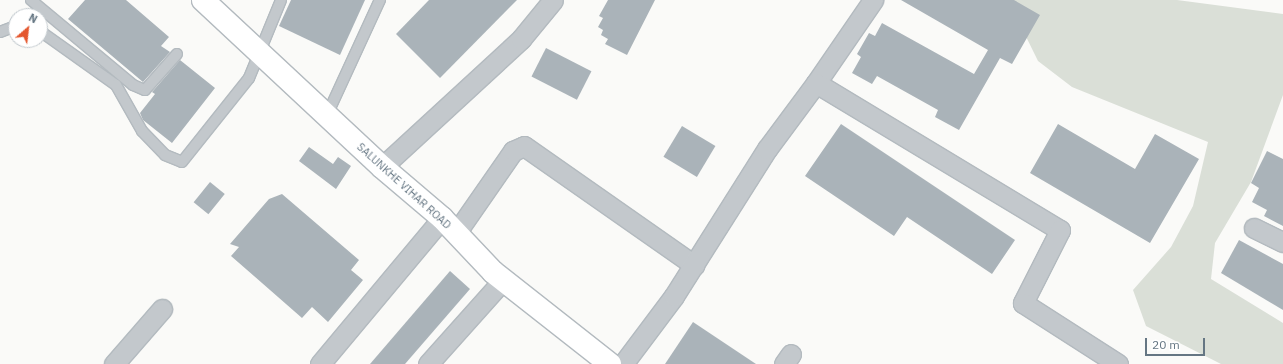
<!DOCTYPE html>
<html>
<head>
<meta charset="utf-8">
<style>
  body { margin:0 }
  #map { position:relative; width:1283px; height:364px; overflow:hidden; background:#fafaf8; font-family:"IBM Plex Sans",sans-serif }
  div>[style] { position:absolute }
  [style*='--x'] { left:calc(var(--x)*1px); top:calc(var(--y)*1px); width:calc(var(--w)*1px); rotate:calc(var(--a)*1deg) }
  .green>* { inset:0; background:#dadfd7 }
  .building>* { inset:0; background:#aab3b9; transform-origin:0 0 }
  .roads { filter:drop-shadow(1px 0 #b3babf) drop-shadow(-1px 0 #b3babf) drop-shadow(0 1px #b3babf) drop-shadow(0 -1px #b3babf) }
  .lane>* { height:10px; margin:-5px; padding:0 5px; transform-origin:5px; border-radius:5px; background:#c3c8cc }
  .street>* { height:19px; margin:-9.5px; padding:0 9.5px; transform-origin:9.5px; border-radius:9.5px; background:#c3c8cc }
  .secondary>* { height:22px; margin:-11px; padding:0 11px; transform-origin:11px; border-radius:11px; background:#fff }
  span { translate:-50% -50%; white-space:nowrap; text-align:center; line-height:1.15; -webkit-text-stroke:4px #fff; paint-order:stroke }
  .street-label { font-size:11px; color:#657683 }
  .north { position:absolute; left:8px; top:8px; width:40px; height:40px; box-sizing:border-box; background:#fff; border:1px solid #c1c8cd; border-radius:50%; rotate:28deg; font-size:11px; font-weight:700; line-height:16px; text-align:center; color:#657683 }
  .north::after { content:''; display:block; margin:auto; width:14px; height:18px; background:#e4572e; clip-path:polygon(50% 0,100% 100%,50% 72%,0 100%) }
  .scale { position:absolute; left:1145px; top:338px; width:60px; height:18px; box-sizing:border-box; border:2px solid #657683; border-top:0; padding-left:5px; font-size:12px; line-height:14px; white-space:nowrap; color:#657683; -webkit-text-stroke:3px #fff; paint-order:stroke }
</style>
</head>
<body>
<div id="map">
  <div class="green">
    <i style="clip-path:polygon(1008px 0,1177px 0,1283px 14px,1283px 95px,1251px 182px,1215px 243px,1211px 279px,1283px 323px,1283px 364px,1221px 364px,1146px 326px,1133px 290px,1171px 247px,1193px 206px,1208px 142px,1072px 87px,1038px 61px)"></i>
  </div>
  <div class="building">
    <i style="clip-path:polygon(85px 0,126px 0,169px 37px,161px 46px,170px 52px,143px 82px,68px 19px)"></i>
    <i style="clip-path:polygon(291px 0,365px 0,340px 55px,279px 26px)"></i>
    <i style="clip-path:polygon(429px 0,517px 0,440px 78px,396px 34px)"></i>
    <i style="clip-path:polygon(608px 0,655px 0,627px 55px,605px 44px,608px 39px,601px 35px,603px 30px,598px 27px,603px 18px,599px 16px)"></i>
    <i style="clip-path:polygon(901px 0,1014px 0,1040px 15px,1012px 64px,1000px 58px,959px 130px,935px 117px,938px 110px,877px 76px,872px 84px,852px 73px,861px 57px,857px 54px,869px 33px,875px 36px,882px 23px,974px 74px,988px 50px)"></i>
    <i style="left:546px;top:48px;width:51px;height:32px;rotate:27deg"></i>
    <i style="clip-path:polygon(180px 60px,215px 88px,172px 143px,143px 120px,140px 113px,155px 94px,152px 92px)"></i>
    <i style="clip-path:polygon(841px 124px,1015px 240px,992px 274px,907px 217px,894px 236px,805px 176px)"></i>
    <i style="clip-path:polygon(1058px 124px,1135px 169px,1155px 134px,1199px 159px,1150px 243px,1030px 173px)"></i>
    <i style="left:682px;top:126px;width:39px;height:36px;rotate:31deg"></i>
    <i style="clip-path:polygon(309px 147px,333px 164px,338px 157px,351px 166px,336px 189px,299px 161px)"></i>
    <i style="clip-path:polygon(1267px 151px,1283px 159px,1283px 226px,1264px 216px,1267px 210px,1252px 202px,1259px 188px,1251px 183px)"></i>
    <i style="left:210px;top:182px;width:19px;height:26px;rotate:39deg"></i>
    <i style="clip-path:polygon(282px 194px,359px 260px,351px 270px,363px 280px,328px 322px,312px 307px,302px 318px,231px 256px,239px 247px,230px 244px,269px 199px)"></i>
    <i style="clip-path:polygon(1239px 240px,1283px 264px,1283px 310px,1221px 273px)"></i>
    <i style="clip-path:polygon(450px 271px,470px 289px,405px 364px,370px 364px)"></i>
    <i style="clip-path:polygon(693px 322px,756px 364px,665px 364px)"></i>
  </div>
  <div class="roads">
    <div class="lane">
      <i style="--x:31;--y:0;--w:133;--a:39.8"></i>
      <i style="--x:133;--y:85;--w:13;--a:23"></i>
      <i style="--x:145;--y:90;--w:48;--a:-48.4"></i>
      <i style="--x:40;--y:31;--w:93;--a:35.4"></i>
      <i style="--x:116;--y:85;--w:53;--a:60.5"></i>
      <i style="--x:142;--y:131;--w:33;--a:46"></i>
      <i style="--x:165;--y:155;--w:18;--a:22"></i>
      <i style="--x:182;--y:162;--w:107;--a:-51.4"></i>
      <i style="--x:249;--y:78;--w:84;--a:-67.7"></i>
      <i style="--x:0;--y:32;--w:17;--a:-21"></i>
      <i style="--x:327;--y:115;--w:127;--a:-65.3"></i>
    </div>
    <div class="street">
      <i style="--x:816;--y:83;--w:101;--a:-55.5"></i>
      <i style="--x:382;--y:167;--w:189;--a:-42.6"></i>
      <i style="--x:521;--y:39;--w:50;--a:-50.6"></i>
      <i style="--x:1254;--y:228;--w:32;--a:26"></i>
      <i style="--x:456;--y:233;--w:100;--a:-55.2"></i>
      <i style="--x:513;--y:151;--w:12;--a:-24"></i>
      <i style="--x:524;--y:146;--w:208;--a:35"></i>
      <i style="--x:114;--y:364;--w:73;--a:-48.9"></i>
      <i style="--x:320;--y:364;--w:190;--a:-50.1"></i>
      <i style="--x:428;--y:364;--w:113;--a:-48.2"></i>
      <i style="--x:623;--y:364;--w:85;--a:-53.1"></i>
      <i style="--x:674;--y:296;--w:174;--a:-57.7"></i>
      <i style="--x:767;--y:149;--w:82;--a:-53.4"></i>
      <i style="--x:816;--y:83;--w:285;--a:31.1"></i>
      <i style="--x:1060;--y:230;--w:82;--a:116.9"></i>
      <i style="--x:1023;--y:303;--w:113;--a:32.7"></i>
      <i style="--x:784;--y:364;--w:12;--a:-55"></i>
    </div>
    <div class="secondary">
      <i style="--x:203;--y:0;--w:245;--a:43"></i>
      <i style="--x:382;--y:167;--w:79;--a:40.4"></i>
      <i style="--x:442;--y:218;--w:74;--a:46.6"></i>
      <i style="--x:493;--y:272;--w:149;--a:38.2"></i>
    </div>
  </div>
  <div class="street-label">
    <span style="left:404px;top:186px;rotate:42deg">SALUNKHE VIHAR ROAD</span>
  </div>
  <div class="north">N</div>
  <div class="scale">20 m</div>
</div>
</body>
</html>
